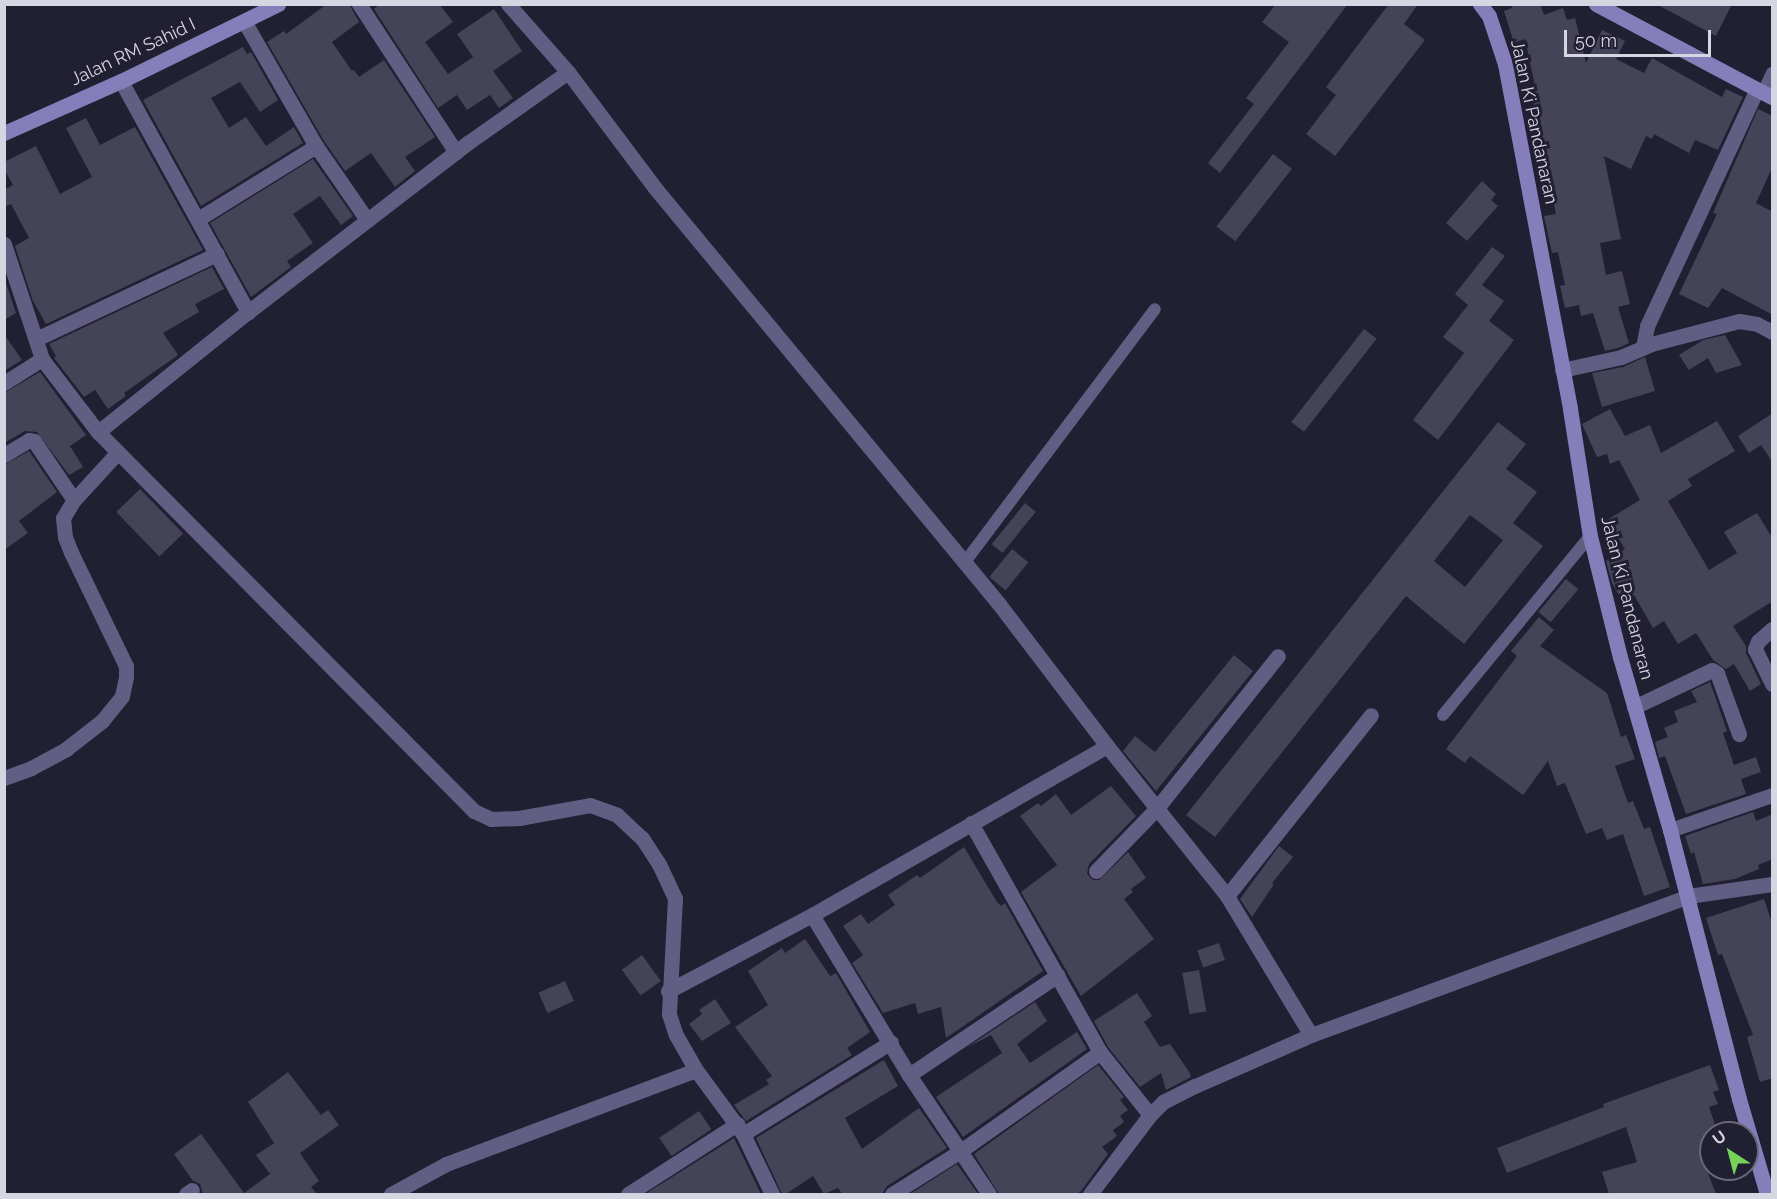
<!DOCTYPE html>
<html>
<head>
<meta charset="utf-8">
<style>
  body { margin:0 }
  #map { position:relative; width:1777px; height:1199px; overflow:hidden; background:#211f32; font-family:Raleway,sans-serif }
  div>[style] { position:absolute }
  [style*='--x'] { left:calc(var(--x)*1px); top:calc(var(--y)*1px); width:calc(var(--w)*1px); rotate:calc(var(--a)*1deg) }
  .building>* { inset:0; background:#454358; transform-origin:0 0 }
  .lane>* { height:12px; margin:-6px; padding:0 6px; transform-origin:6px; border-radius:6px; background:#615d83 }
  .street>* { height:15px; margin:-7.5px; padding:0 7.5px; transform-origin:7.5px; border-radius:7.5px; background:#615d83 }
  .secondary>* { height:15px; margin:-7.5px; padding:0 7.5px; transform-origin:7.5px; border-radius:7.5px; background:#857ebb }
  span { translate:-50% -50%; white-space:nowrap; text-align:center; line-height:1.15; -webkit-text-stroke:6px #211f32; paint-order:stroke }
  .street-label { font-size:18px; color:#d6d5e2 }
  .frame { position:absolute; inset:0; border:6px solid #d6d5e2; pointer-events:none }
  .north { position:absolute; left:1699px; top:1121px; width:60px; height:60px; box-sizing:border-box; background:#211f32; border:2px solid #696878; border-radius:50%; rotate:324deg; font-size:16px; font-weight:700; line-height:24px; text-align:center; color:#d6d5e2 }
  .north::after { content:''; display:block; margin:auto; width:21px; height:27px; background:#76d25a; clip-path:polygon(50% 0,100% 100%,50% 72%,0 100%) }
  .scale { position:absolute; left:1564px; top:30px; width:147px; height:27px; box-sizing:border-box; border:3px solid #d6d5e2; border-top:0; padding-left:8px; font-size:18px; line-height:21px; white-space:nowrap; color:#d6d5e2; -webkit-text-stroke:4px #211f32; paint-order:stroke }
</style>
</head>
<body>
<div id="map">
  <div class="building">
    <i style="clip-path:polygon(327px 4px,349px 4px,359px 22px,332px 42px,352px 71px,354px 70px,359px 77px,384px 60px,435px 137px,405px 157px,415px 171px,395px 187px,371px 153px,345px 171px,324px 141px,267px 42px,284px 31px,286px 34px)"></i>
    <i style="clip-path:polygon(380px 4px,439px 4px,453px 22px,425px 42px,448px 74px,473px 57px,457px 34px,494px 9px,522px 51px,493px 71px,513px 98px,499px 108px,490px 95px,467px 110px,457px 95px,438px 108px,374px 9px)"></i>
    <i style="clip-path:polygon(1276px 4px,1348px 4px,1220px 173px,1208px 163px,1254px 104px,1246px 98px,1289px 42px,1262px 22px)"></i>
    <i style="clip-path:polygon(1389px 4px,1418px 4px,1404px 24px,1425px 40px,1335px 156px,1306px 134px,1336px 95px,1326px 87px)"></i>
    <i style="clip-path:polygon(1511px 4px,1540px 4px,1544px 15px,1563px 8px,1567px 20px,1575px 18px,1586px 63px,1602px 30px,1625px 41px,1616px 59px,1644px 73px,1652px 58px,1722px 97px,1726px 89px,1743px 97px,1718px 150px,1695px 140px,1689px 153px,1654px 134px,1652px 139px,1646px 136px,1631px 169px,1604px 156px,1621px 239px,1600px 243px,1606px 275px,1622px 271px,1630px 304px,1618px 307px,1629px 343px,1618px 348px,1605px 351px,1593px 313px,1581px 316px,1579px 305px,1565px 308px,1560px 286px,1565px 285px,1558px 252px,1552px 253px,1544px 216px,1556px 214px,1546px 164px,1540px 165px,1530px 111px,1535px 110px,1531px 87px,1535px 86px,1525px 39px,1514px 43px,1504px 11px,1512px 8px)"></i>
    <i style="clip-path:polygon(1656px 4px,1732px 4px,1716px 36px)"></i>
    <i style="clip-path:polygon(243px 47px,247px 54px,251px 52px,278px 100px,260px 112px,240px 82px,211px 98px,229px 128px,246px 117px,266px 146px,294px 127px,303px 143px,201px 206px,143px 100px)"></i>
    <i style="clip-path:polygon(1758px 109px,1773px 116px,1773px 166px,1756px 203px,1773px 212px,1773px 315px,1722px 288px,1708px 308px,1679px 294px,1717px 214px,1713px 213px)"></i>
    <i style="clip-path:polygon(86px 118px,100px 145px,135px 127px,203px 250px,46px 324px,33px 301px,15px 246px,29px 238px,11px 204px,4px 207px,4px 190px,13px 185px,4px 169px,4px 162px,36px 146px,60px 194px,92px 177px,66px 128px)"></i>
    <i style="left:1273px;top:154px;width:24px;height:92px;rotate:38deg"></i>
    <i style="clip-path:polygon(313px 159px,353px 216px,341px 225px,320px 196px,293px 214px,313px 243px,287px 261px,291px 267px,251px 297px,210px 223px)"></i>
    <i style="clip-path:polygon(1482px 181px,1496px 194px,1491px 200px,1498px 206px,1467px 241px,1446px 223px)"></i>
    <i style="clip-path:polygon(1492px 247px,1505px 256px,1482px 285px,1504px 301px,1489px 321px,1514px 340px,1438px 440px,1413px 420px,1464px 353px,1443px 337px,1468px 305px,1455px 294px)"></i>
    <i style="clip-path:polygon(212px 267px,224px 289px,195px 304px,199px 312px,163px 333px,178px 355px,124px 393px,126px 396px,108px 409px,95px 390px,84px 397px,54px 358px,56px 356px,49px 344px)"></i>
    <i style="clip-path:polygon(4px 277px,16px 313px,4px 320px)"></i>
    <i style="left:1364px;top:329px;width:16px;height:118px;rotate:38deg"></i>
    <i style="clip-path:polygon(4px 334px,22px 360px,4px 371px)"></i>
    <i style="clip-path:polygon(1725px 335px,1742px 365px,1716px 373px,1708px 358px,1689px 370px,1679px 355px,1703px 340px)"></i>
    <i style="clip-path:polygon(1645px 357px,1655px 391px,1602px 407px,1592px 373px,1623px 367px)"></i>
    <i style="clip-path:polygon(40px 372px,86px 435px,70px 446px,83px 467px,69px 475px,37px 432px,25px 431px,4px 443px,4px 393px)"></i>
    <i style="clip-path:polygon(1610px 409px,1625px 436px,1650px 425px,1661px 453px,1717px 421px,1735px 451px,1688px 479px,1692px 486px,1668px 501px,1709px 570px,1737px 553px,1724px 532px,1757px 513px,1773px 539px,1773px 601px,1733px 626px,1746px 646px,1746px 653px,1761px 684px,1750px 691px,1734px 664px,1726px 669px,1713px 660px,1696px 633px,1678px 644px,1664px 621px,1653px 628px,1634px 595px,1623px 602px,1612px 583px,1606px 561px,1625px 549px,1607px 520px,1640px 500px,1619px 460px,1610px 464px,1607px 454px,1597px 457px,1582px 424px)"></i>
    <i style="clip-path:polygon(1773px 413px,1773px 463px,1761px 445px,1749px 453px,1738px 436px)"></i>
    <i style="clip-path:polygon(evenodd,1498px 422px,1526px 444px,1506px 469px,1537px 492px,1513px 523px,1543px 546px,1464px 644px,1406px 596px,1215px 837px,1186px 815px,1498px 422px,1470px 515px,1503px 540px,1465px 587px,1434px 561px,1470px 515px)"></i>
    <i style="clip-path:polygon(29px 451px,57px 492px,19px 521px,28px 533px,4px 550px,4px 465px)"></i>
    <i style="left:140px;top:489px;width:62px;height:33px;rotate:46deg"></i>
    <i style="left:1025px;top:503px;width:14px;height:53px;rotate:39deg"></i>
    <i style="left:1012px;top:549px;width:21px;height:36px;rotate:39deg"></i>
    <i style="left:1566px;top:579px;width:16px;height:43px;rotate:40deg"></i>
    <i style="clip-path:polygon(1539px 617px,1554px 630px,1540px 646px,1607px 693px,1621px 737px,1626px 735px,1635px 759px,1615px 766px,1628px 803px,1633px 801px,1644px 829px,1650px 827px,1670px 887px,1644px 896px,1623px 834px,1607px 840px,1602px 828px,1586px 834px,1565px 783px,1557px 786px,1548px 761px,1523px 795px,1470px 756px,1465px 763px,1446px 749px,1517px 656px,1511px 651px)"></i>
    <i style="clip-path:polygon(1234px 655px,1253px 671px,1156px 791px,1123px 751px,1135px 736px,1155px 752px)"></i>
    <i style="clip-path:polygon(1710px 682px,1727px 731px,1723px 733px,1734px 765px,1756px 757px,1761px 772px,1741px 779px,1746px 794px,1686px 814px,1665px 756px,1659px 758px,1655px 742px,1668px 737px,1664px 728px,1678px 722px,1674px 711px,1697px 702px,1691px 691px)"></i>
    <i style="clip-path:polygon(1111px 786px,1136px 816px,1089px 864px,1087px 874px,1093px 880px,1099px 880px,1128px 852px,1146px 878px,1131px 889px,1133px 892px,1124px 899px,1154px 939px,1081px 996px,1021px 892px,1057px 865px,1020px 816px,1038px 803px,1041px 806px,1056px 794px,1071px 815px)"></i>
    <i style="clip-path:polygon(1753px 812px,1756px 821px,1773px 814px,1773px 859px,1758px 865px,1759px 869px,1735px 879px,1703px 884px,1694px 852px,1691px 854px,1685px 836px)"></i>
    <i style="clip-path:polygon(1279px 846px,1293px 857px,1272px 883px,1274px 884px,1252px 917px,1240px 899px)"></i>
    <i style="clip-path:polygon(964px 847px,997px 902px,1001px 906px,1005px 903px,1043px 971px,946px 1038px,941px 1007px,918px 1014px,915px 1003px,883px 1013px,852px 963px,863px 955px,843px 926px,861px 914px,868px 924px,895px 905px,888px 895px,917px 875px,920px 878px)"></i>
    <i style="clip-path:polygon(1764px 899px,1773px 926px,1773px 1078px,1760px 1082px,1747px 1037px,1753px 1035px,1722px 954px,1718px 955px,1706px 918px)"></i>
    <i style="clip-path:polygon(805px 939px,830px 976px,836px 973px,870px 1032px,847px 1048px,852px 1055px,746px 1121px,734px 1105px,769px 1084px,766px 1080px,772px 1076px,735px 1027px,768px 1005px,748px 971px,782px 948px,785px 953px)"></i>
    <i style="left:1219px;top:943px;width:18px;height:23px;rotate:71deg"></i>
    <i style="left:642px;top:955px;width:32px;height:25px;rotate:54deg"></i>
    <i style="left:1199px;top:970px;width:42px;height:17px;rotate:80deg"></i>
    <i style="left:565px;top:981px;width:22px;height:29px;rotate:66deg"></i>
    <i style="clip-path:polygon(1137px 993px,1152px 1016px,1144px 1022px,1160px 1047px,1170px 1044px,1190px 1073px,1191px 1077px,1166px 1090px,1161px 1073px,1140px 1087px,1108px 1047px,1094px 1021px)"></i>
    <i style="clip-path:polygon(715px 999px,731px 1023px,702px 1041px,689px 1024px,702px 1014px,699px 1010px)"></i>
    <i style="clip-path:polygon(1035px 1002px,1047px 1021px,1017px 1044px,1030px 1063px,1077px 1032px,1087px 1049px,963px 1137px,936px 1097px,1002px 1053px,991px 1035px,966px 1048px)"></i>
    <i style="clip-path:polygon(884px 1060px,898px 1086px,845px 1118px,862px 1149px,919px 1108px,947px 1148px,887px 1186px,882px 1194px,842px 1194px,838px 1188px,824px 1194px,813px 1176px,786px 1194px,782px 1194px,756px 1138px)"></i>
    <i style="clip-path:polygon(1098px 1065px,1124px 1097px,1120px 1100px,1128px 1110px,1120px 1116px,1124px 1122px,1113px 1130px,1117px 1136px,1102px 1147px,1108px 1154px,1081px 1191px,1077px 1194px,999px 1194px,974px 1154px)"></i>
    <i style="clip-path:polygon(1710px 1065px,1719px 1090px,1713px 1092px,1718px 1104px,1709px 1107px,1718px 1133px,1711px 1133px,1711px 1148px,1700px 1152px,1716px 1194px,1609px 1194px,1602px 1172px,1637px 1162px,1626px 1127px,1507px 1173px,1497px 1148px,1604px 1107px,1603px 1104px)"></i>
    <i style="clip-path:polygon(288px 1072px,321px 1115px,328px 1110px,339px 1125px,300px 1153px,319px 1181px,311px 1187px,317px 1194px,203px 1194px,200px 1184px,193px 1181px,174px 1154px,201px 1134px,244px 1193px,270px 1174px,256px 1155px,274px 1143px,248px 1102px)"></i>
    <i style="left:699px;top:1111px;width:22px;height:48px;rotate:56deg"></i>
    <i style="clip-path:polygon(734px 1138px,761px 1194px,645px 1194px,728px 1142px)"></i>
    <i style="clip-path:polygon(957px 1164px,978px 1194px,910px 1194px)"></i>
  </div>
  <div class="lane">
    <i style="--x:1763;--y:92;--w:21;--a:-65"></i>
    <i style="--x:965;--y:562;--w:316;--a:-53.1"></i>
    <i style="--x:1443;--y:715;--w:232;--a:-50.6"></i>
  </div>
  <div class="street">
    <i style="--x:359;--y:4;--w:177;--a:56.8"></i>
    <i style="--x:508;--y:4;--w:91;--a:48.6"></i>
    <i style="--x:244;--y:21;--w:144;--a:60.1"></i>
    <i style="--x:316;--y:146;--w:90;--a:55.4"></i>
    <i style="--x:121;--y:81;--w:264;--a:61.2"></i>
    <i style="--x:248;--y:312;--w:279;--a:-37.6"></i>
    <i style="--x:469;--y:142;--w:121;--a:-35.3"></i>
    <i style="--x:568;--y:72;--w:145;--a:53.1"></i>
    <i style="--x:655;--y:188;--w:540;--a:50.41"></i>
    <i style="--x:999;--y:604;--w:178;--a:52.7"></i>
    <i style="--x:1107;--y:746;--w:192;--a:51.3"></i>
    <i style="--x:1227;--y:896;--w:162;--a:58.9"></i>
    <i style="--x:198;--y:219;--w:139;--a:-31.7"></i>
    <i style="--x:4;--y:244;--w:121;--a:71.7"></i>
    <i style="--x:42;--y:359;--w:92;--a:52.5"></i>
    <i style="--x:98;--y:432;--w:534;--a:45.23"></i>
    <i style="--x:474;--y:811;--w:19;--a:25"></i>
    <i style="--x:491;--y:819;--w:28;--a:-2"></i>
    <i style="--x:519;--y:818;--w:72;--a:-10.4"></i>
    <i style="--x:590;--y:805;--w:29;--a:20"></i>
    <i style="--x:617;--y:815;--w:34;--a:43"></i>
    <i style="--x:642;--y:838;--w:31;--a:57"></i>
    <i style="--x:659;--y:864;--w:38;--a:65"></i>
    <i style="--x:675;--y:898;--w:116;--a:93"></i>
    <i style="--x:669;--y:1014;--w:22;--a:72"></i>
    <i style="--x:676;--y:1035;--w:40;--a:60.3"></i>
    <i style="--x:696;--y:1070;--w:79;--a:53.7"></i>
    <i style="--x:743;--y:1134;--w:67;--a:64.2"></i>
    <i style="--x:36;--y:339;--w:200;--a:-25.2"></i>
    <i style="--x:1643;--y:347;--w:21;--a:-79"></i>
    <i style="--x:1647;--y:326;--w:261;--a:-65.1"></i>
    <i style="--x:1562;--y:370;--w:60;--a:-12.4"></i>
    <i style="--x:1621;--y:357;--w:33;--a:-23"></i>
    <i style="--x:1651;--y:344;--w:91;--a:-14.6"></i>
    <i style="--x:1739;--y:321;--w:18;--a:9"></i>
    <i style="--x:1757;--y:324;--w:17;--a:28"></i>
    <i style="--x:4;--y:383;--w:45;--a:-32.3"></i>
    <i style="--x:98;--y:432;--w:192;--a:-38.7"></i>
    <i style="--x:4;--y:455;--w:29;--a:-31"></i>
    <i style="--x:29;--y:440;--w:5;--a:11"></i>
    <i style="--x:34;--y:441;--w:71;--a:55.9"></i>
    <i style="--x:1772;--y:629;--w:18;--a:139"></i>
    <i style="--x:1758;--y:641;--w:9;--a:111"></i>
    <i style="--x:1755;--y:649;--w:39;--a:64"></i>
    <i style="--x:1634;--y:707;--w:86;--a:-25.4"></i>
    <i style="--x:1712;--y:670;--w:6;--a:31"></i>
    <i style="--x:1717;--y:673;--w:65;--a:70.2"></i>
    <i style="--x:4;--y:778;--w:29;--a:-20"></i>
    <i style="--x:31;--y:768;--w:40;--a:-28"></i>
    <i style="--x:66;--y:749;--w:46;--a:-37.9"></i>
    <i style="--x:102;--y:721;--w:32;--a:-51"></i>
    <i style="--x:122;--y:696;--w:19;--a:-78"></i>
    <i style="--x:126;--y:677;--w:11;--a:-90"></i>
    <i style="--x:126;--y:666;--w:127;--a:-115.8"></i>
    <i style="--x:71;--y:552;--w:16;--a:-112"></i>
    <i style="--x:65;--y:537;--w:19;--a:-96"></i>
    <i style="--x:63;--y:518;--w:21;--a:-59"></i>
    <i style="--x:74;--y:500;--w:65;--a:-47.5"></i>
    <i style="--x:971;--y:823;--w:263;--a:60.6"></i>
    <i style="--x:1100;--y:1052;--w:80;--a:51.6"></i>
    <i style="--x:1670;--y:830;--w:108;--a:-18.9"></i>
    <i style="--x:1096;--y:871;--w:88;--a:-45.9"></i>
    <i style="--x:1157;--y:808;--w:194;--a:-51.5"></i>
    <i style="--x:1227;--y:896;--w:231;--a:-51.5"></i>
    <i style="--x:812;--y:915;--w:187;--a:58.8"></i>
    <i style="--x:909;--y:1075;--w:143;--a:56.1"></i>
    <i style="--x:668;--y:991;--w:163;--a:-27.8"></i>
    <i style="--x:812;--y:915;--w:340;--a:-29.8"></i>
    <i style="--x:909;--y:1075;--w:179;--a:-33.9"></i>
    <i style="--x:743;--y:1134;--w:174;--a:-31.9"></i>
    <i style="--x:186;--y:1194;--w:7;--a:-34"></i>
    <i style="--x:391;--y:1194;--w:63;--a:-28.6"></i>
    <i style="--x:446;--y:1164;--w:267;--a:-20.6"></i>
    <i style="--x:628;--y:1194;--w:130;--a:-32.7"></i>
    <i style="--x:892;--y:1194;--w:79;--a:-32.1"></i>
    <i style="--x:959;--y:1152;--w:173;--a:-35.3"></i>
    <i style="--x:1090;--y:1194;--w:99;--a:-52.8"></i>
    <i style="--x:1150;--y:1115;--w:18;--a:-45"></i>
    <i style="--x:1163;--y:1102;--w:36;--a:-27"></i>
    <i style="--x:1195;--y:1086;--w:127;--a:-23.7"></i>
    <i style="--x:1311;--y:1035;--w:402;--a:-20.2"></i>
    <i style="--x:1688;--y:896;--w:85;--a:-8.1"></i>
  </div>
  <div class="secondary">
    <i style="--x:1480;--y:4;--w:15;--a:53"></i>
    <i style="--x:1489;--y:16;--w:51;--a:71.6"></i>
    <i style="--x:1505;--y:64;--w:351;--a:79.3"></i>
    <i style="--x:1570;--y:409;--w:129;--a:81.1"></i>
    <i style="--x:1590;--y:536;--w:125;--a:76.1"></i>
    <i style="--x:1620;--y:657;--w:180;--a:73.9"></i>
    <i style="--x:1670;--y:830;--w:278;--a:75.6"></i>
    <i style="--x:1739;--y:1099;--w:99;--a:73.6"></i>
    <i style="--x:1596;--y:4;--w:199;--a:27.9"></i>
    <i style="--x:4;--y:133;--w:128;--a:-24"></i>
    <i style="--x:121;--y:81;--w:175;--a:-26.1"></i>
  </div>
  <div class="street-label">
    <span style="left:133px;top:52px;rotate:-25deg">Jalan RM Sahid I</span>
    <span style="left:1534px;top:122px;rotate:78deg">Jalan Ki Pandanaran</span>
    <span style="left:1627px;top:598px;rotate:76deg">Jalan Ki Pandanaran</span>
  </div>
  <div class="frame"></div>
  <div class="north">U</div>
  <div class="scale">50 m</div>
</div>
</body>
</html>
